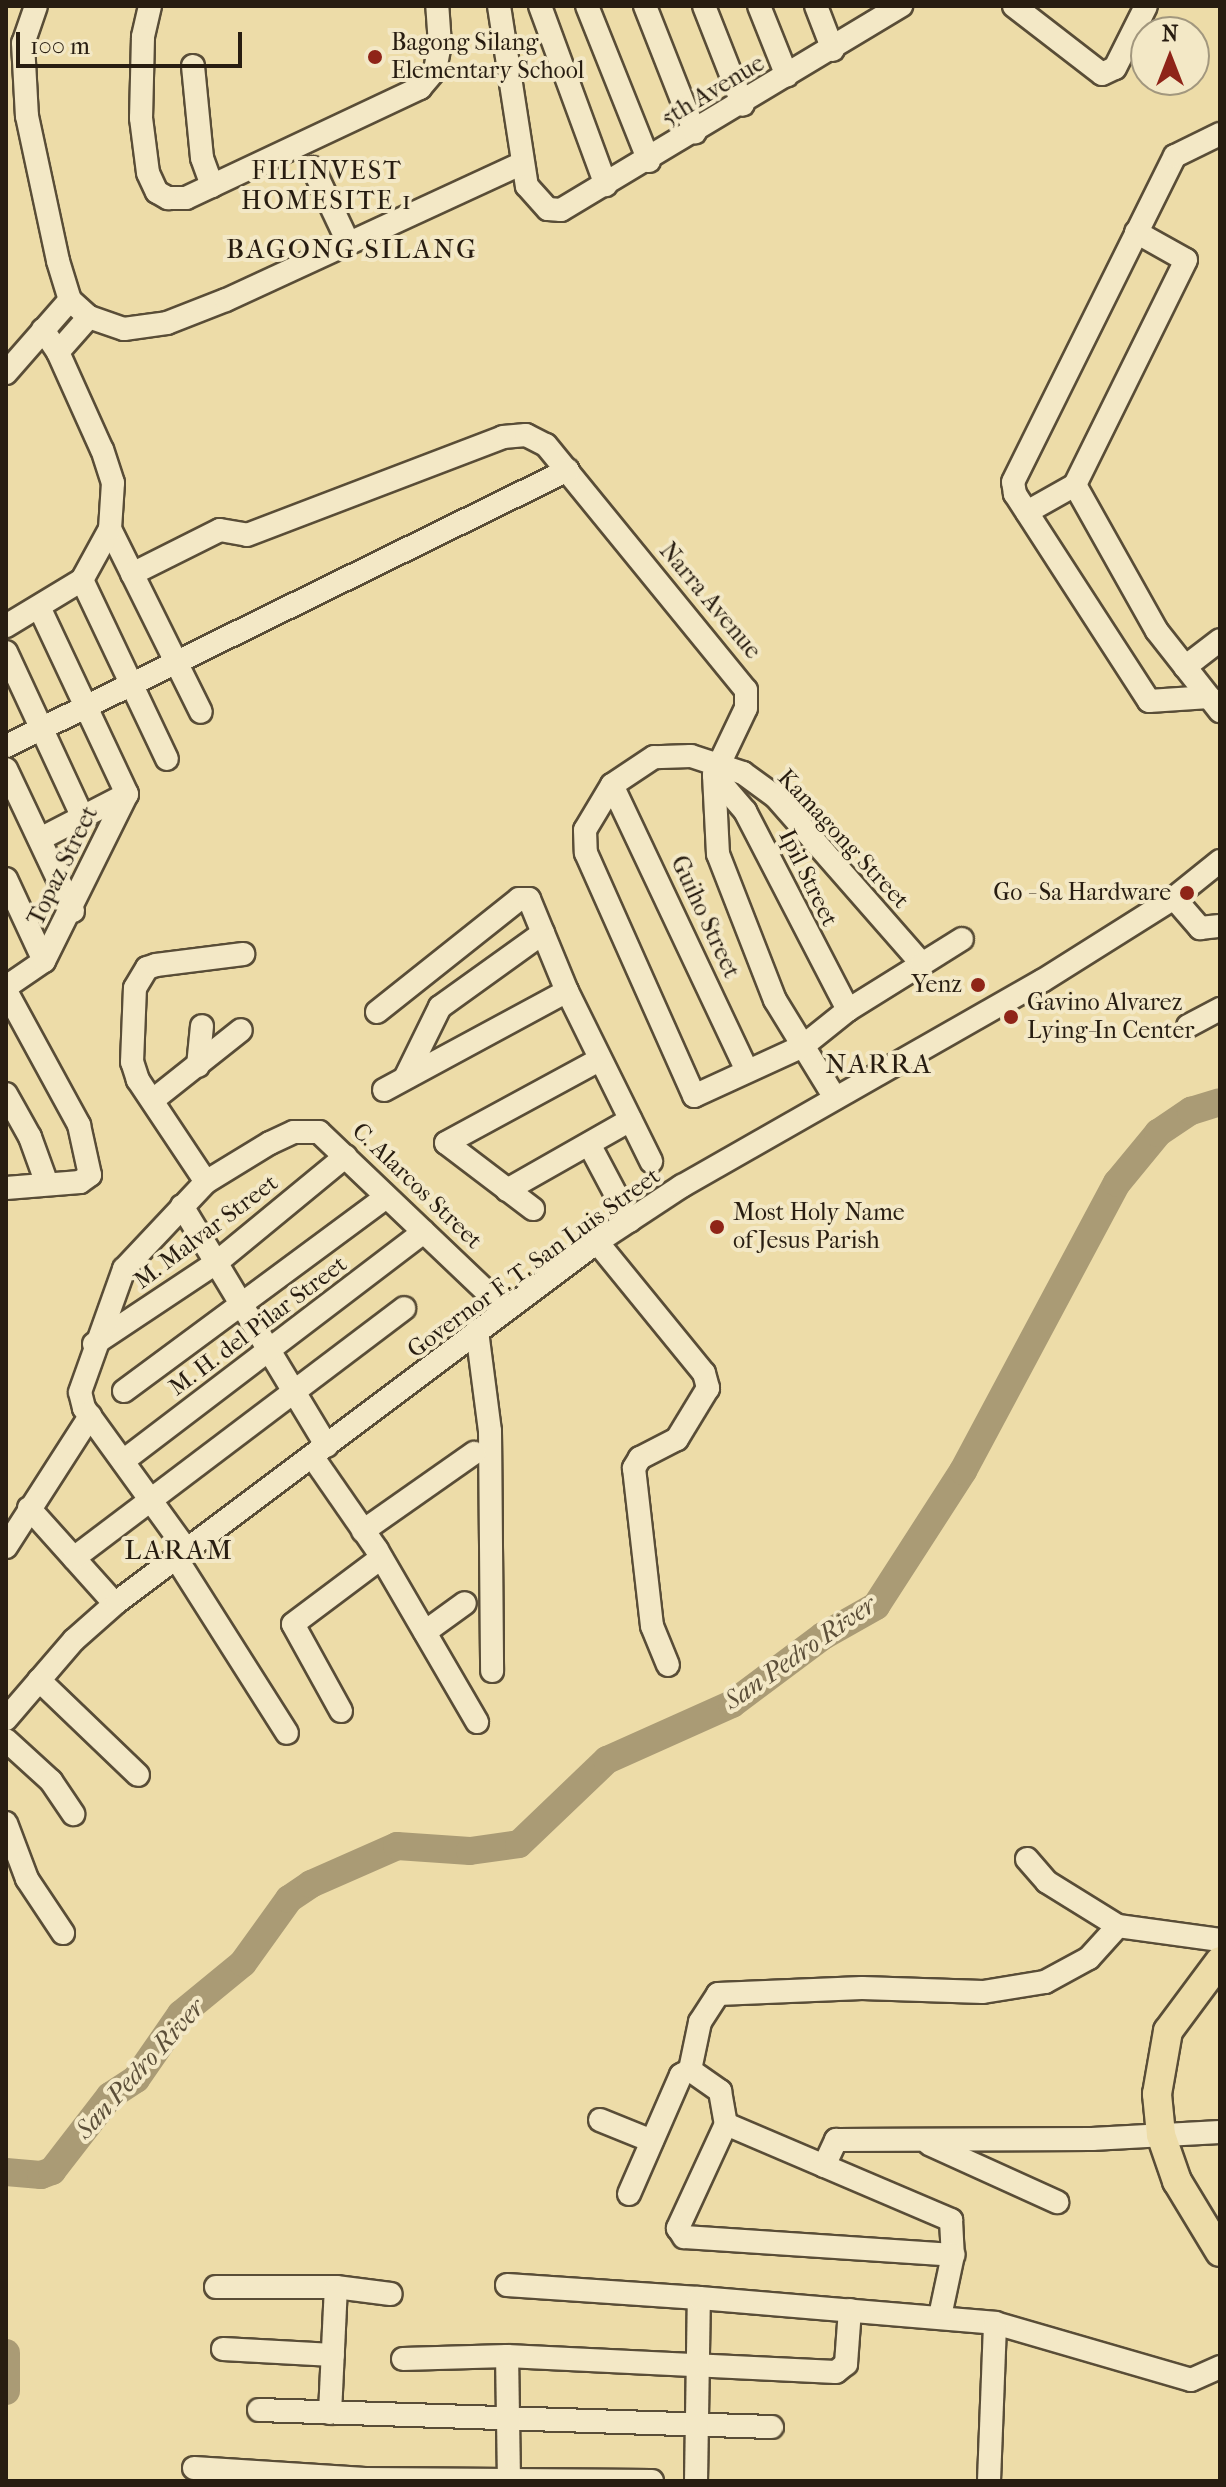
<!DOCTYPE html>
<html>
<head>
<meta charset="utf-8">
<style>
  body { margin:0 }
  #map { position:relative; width:1226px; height:2487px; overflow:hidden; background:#eddca8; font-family:"IM FELL French Canon",serif }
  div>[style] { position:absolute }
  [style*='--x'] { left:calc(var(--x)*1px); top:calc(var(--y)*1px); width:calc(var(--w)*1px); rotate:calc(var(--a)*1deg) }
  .river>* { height:28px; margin:-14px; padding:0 14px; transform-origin:14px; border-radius:14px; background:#aa9b75 }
  .roads { filter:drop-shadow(2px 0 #594d37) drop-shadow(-2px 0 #594d37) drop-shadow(0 2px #594d37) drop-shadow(0 -2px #594d37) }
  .minor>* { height:22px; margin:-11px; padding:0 11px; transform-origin:11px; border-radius:11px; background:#f3e8c6 }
  .major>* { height:28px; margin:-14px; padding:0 14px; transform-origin:14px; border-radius:14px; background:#eddca8 }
  .dots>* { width:22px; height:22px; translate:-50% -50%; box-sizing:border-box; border:4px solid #f3e8c6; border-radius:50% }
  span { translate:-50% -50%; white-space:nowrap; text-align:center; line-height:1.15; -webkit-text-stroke:8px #f3e8c6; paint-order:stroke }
  .poi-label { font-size:24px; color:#281d11 }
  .left { translate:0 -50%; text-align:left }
  .right { translate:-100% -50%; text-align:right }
  .street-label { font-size:24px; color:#281d11 }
  .neighbourhood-label { font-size:26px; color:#281d11; letter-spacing:2px }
  .water-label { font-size:26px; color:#5c4f39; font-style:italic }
  .quarter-label { font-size:28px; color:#281d11; letter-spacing:2px }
  .frame { position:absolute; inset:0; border:8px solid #281d11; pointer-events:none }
  .north { position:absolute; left:1130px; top:16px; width:80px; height:80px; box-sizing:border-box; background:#f3e8c6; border:2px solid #a2977e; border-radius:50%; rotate:0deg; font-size:22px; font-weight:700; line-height:32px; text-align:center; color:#281d11 }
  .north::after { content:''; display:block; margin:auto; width:28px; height:36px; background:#8f2418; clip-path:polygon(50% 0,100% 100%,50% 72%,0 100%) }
  .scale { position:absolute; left:16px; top:32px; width:226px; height:36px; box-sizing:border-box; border:4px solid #281d11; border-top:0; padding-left:10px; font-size:24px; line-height:28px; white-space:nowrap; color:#281d11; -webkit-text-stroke:6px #f3e8c6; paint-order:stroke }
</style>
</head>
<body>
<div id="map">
  <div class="river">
    <i style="--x:6;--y:2172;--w:35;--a:5"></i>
    <i style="--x:41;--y:2175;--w:12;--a:-20"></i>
    <i style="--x:52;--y:2171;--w:95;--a:-52.3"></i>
    <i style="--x:110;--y:2096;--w:31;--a:-33"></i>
    <i style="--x:136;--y:2079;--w:79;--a:-55.3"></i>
    <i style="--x:181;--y:2014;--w:80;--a:-39.4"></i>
    <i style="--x:243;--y:1963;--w:79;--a:-54.3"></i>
    <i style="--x:289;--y:1899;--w:27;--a:-34"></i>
    <i style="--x:311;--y:1884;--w:94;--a:-23.8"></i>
    <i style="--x:397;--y:1846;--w:73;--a:3.9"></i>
    <i style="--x:470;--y:1851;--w:49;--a:-8.1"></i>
    <i style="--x:519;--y:1844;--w:122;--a:-43.7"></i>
    <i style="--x:607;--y:1760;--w:137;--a:-24.1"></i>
    <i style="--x:732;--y:1704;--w:114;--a:-36.8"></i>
    <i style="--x:823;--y:1636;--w:61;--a:-29.5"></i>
    <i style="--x:876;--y:1606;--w:161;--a:-57.2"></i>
    <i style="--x:963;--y:1471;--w:327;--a:-61.9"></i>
    <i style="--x:1117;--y:1183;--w:65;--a:-50.6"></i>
    <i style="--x:1158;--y:1133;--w:40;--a:-34"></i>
    <i style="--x:1191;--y:1111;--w:30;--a:-17"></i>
    <i style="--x:6;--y:2353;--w:38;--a:90"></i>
  </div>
  <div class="roads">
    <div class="minor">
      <i style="--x:36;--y:6;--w:39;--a:109"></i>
      <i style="--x:23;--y:43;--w:73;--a:86.9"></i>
      <i style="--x:27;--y:116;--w:148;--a:77.9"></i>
      <i style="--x:58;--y:261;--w:41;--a:72.9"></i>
      <i style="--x:70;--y:300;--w:25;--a:42"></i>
      <i style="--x:89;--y:317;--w:37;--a:19"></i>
      <i style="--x:124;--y:329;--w:43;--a:-7.9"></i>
      <i style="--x:167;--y:323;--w:63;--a:-21.3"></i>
      <i style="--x:226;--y:300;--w:326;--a:-24.8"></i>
      <i style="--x:150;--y:6;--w:32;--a:103"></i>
      <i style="--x:143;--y:37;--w:81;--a:91.4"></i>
      <i style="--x:141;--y:118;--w:55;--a:82.7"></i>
      <i style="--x:148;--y:173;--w:21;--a:65"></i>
      <i style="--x:157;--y:192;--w:13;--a:29"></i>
      <i style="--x:168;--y:198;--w:18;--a:0"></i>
      <i style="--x:186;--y:198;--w:259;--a:-25.2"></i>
      <i style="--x:420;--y:88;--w:23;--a:-50"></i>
      <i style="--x:435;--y:70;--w:25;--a:-79"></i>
      <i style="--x:440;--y:45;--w:39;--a:-94"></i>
      <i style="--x:499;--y:6;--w:182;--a:81.2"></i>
      <i style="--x:527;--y:186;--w:31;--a:48"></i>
      <i style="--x:548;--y:209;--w:13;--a:4"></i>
      <i style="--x:561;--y:210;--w:397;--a:-31"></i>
      <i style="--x:540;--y:6;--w:191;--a:69.8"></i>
      <i style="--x:587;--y:6;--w:167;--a:68.2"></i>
      <i style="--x:645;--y:6;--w:136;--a:68.5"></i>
      <i style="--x:704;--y:6;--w:106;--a:68.5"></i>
      <i style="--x:759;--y:6;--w:75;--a:68.2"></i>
      <i style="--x:816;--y:6;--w:47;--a:68.9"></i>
      <i style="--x:1014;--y:6;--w:111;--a:37.7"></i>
      <i style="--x:1102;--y:74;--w:14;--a:-25"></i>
      <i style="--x:1115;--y:68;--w:69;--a:-63.4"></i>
      <i style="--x:193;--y:66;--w:92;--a:84.4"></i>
      <i style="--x:202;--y:158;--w:30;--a:70"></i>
      <i style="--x:313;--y:168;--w:82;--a:64.7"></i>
      <i style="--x:1136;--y:232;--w:57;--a:29.2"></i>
      <i style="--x:1186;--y:260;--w:251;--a:116.3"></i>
      <i style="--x:1075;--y:485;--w:167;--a:60.7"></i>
      <i style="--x:1157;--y:631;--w:102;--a:51.8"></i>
      <i style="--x:58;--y:352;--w:47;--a:-48.5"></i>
      <i style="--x:6;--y:373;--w:97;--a:-48.8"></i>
      <i style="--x:1027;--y:512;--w:55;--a:-29.4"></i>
      <i style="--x:110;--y:529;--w:204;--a:63.6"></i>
      <i style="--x:132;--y:574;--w:98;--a:-26.6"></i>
      <i style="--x:220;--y:530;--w:27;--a:10"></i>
      <i style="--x:247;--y:535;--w:274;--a:-20.9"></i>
      <i style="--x:503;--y:437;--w:23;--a:-5"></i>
      <i style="--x:526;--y:435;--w:22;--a:27"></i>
      <i style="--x:546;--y:445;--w:316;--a:50.8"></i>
      <i style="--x:746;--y:690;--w:18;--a:90"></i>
      <i style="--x:746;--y:708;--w:74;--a:115.5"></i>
      <i style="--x:714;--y:775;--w:79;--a:87.1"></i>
      <i style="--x:718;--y:854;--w:157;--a:68.7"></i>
      <i style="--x:775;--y:1000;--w:115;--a:58.5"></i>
      <i style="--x:82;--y:580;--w:198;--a:64.6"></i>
      <i style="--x:6;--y:626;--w:89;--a:-31.2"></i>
      <i style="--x:82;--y:580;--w:58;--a:-61.2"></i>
      <i style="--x:110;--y:529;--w:46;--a:-86.3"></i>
      <i style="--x:113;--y:483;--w:35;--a:-108"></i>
      <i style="--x:102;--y:450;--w:107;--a:-114.2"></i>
      <i style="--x:58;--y:352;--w:27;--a:-124"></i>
      <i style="--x:6;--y:652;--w:181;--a:65.1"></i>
      <i style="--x:1185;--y:667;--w:44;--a:-37.6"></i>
      <i style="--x:1209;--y:697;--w:60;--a:176.2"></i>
      <i style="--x:1149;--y:701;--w:247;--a:-122.9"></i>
      <i style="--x:1015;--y:494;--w:12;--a:-99"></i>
      <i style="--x:1013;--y:482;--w:364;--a:-63.6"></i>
      <i style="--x:1175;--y:156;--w:50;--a:-26.1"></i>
      <i style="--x:6;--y:746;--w:626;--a:-26.16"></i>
      <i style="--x:6;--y:769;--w:157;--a:64.7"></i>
      <i style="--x:714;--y:775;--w:48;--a:49.3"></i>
      <i style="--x:745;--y:811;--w:224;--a:62.6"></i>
      <i style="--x:612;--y:785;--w:316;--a:64.7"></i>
      <i style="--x:40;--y:839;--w:98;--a:-27.3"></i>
      <i style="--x:6;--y:879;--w:90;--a:65.1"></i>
      <i style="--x:1174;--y:898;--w:40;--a:49"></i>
      <i style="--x:1200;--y:928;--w:20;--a:-6"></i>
      <i style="--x:922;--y:964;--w:222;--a:-131.2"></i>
      <i style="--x:776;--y:797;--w:41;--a:-144"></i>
      <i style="--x:743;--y:773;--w:55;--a:-161.9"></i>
      <i style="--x:691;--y:756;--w:37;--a:178"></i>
      <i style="--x:654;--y:757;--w:50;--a:146.3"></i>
      <i style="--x:612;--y:785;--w:52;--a:121"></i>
      <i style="--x:585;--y:830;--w:23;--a:88"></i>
      <i style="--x:586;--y:853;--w:266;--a:66"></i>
      <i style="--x:694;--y:1096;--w:120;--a:-24.6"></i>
      <i style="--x:803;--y:1046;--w:58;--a:-38.7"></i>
      <i style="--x:848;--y:1010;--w:87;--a:-31.9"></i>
      <i style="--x:922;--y:964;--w:47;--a:-32"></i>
      <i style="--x:6;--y:987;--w:46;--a:-34.4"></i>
      <i style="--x:44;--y:961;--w:186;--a:-63.6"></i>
      <i style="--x:127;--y:794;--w:204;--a:-115.2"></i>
      <i style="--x:6;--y:991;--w:153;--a:61.4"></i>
      <i style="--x:79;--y:1125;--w:51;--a:77.6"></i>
      <i style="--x:90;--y:1175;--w:12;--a:145"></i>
      <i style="--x:80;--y:1182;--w:74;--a:175.4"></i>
      <i style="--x:377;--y:1012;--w:181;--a:-38.5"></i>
      <i style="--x:519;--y:899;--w:10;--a:0"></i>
      <i style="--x:529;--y:899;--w:100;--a:67.6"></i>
      <i style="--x:567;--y:991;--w:190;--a:63.7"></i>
      <i style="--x:1188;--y:1026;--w:36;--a:-28"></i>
      <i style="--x:198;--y:1066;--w:40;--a:-84.3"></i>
      <i style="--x:406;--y:1076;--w:77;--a:-63.8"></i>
      <i style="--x:440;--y:1007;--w:127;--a:-35.7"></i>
      <i style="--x:384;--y:1090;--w:208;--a:-28.4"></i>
      <i style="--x:6;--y:1094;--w:49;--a:60.8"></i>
      <i style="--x:30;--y:1137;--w:50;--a:70.1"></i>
      <i style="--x:153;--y:1100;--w:112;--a:-38.5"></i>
      <i style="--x:589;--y:1144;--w:87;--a:62"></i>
      <i style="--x:206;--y:1182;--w:123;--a:-123.7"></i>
      <i style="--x:138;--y:1080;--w:19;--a:-108"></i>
      <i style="--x:132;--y:1062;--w:74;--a:-87.7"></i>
      <i style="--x:135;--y:988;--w:23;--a:-59"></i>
      <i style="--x:147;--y:968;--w:9;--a:-18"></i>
      <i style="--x:156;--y:965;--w:88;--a:-7.2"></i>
      <i style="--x:507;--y:1190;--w:142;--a:-29.6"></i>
      <i style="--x:182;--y:1206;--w:280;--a:58.9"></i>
      <i style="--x:533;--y:1209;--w:109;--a:-142.8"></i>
      <i style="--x:446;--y:1143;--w:174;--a:-28.5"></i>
      <i style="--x:597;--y:1242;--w:169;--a:50.8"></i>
      <i style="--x:704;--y:1373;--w:16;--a:75"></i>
      <i style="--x:708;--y:1388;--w:60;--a:121.3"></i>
      <i style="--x:677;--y:1439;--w:42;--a:152.8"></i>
      <i style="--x:640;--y:1458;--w:12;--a:121"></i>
      <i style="--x:634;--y:1468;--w:159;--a:83.5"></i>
      <i style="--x:652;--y:1626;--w:42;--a:67.7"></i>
      <i style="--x:477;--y:1331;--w:101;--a:82.6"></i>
      <i style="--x:490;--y:1431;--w:240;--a:89.5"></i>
      <i style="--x:94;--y:1344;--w:146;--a:-33.6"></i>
      <i style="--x:216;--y:1263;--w:168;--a:-39.5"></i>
      <i style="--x:124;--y:1391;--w:326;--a:-36.5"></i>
      <i style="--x:312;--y:1456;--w:114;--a:55.3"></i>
      <i style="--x:377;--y:1550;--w:199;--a:59.8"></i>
      <i style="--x:123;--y:1461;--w:378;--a:-37.3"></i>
      <i style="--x:29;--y:1508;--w:117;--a:48.1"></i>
      <i style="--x:363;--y:1531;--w:136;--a:-35.1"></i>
      <i style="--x:6;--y:1547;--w:156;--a:-57.3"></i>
      <i style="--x:186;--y:1549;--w:174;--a:-125.9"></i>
      <i style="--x:84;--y:1408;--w:16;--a:-104"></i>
      <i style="--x:80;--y:1392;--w:131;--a:-70.3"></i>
      <i style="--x:124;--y:1269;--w:120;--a:-46.7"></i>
      <i style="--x:206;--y:1182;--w:75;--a:-31.4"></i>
      <i style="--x:270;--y:1143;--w:26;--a:-25"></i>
      <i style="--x:294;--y:1132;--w:25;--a:0"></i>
      <i style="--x:319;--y:1132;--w:258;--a:43.6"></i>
      <i style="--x:74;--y:1558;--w:414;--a:-37.1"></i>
      <i style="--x:176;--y:1558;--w:207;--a:57.6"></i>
      <i style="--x:425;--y:1632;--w:49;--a:-35.9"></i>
      <i style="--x:39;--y:1680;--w:137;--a:43.8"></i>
      <i style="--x:341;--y:1711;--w:99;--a:-118.9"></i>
      <i style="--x:293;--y:1624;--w:110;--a:-36.9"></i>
      <i style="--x:6;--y:1719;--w:104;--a:-49.3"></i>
      <i style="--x:74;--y:1640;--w:57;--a:-41.5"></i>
      <i style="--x:117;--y:1602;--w:600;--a:-36.87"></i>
      <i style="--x:597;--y:1242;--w:102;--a:-33.4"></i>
      <i style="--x:682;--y:1186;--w:414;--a:-29.7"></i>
      <i style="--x:1042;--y:981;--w:156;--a:-32.2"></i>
      <i style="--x:1174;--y:898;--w:59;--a:-38.8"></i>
      <i style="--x:6;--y:1740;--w:61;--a:42.3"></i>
      <i style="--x:51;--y:1781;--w:40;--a:56"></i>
      <i style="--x:6;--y:1823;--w:60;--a:69.4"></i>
      <i style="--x:27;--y:1879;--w:65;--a:56.3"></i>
      <i style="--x:1027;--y:1859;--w:30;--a:49"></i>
      <i style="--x:1047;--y:1882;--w:84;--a:31.8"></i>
      <i style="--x:1118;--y:1926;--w:103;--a:7.8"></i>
      <i style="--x:690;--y:2070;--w:49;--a:-78.2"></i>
      <i style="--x:700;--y:2022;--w:33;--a:-57"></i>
      <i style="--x:718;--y:1994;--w:144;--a:-2.4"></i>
      <i style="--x:862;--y:1988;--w:121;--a:1.9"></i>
      <i style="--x:983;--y:1992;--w:63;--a:-9.2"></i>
      <i style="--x:1045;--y:1982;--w:50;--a:-28.6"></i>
      <i style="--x:1089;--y:1958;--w:43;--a:-47.8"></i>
      <i style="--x:600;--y:2120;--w:56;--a:22"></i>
      <i style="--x:726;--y:2124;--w:245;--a:23.1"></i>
      <i style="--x:951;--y:2220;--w:35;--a:87"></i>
      <i style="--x:953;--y:2255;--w:62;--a:102"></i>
      <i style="--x:929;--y:2144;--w:141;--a:24.4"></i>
      <i style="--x:824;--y:2166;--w:29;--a:-65"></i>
      <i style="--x:836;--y:2140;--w:256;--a:-0.2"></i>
      <i style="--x:1092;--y:2139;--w:128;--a:-3.1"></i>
      <i style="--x:629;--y:2194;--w:130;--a:-66.4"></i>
      <i style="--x:681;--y:2075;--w:10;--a:-29"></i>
      <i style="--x:690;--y:2070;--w:37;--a:35"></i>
      <i style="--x:720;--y:2091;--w:34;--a:80"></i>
      <i style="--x:726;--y:2124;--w:115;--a:114.8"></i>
      <i style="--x:678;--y:2228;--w:11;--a:56"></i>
      <i style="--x:684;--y:2237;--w:270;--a:3.8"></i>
      <i style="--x:507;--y:2285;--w:192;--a:3.9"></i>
      <i style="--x:216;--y:2287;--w:120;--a:0"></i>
      <i style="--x:336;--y:2287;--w:55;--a:7.3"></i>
      <i style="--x:223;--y:2349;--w:110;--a:3.1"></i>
      <i style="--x:403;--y:2359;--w:104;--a:-1.7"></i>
      <i style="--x:259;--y:2410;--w:513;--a:1.9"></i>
      <i style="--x:330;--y:2413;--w:126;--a:-87.3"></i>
      <i style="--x:194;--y:2468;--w:171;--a:3.7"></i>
      <i style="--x:365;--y:2479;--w:287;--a:0.4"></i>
      <i style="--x:509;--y:2481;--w:125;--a:-90.9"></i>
      <i style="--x:507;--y:2356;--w:329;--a:2.8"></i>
      <i style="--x:836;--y:2372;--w:13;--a:-39"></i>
      <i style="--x:846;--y:2364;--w:54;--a:-85.8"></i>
      <i style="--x:696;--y:2481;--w:183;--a:-89.1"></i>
      <i style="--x:699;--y:2298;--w:297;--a:4.8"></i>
      <i style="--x:995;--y:2323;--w:204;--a:16.2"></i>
      <i style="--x:1191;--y:2380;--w:32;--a:-24"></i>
      <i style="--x:989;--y:2481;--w:158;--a:-87.8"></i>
    </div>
    <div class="major">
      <i style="--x:1220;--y:1961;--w:87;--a:126.6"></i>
      <i style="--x:1168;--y:2031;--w:64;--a:99.9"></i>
      <i style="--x:1157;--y:2094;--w:41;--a:84.4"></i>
      <i style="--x:1161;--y:2135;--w:49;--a:70.8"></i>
      <i style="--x:1177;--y:2181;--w:83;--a:58.8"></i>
    </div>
  </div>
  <div class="dots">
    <i style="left:375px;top:57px;background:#8f2418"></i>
    <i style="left:1187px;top:893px;background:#8f2418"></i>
    <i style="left:978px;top:985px;background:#8f2418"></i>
    <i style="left:1011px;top:1017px;background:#8f2418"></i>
    <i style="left:717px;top:1227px;background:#8f2418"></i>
  </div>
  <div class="poi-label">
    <span class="left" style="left:391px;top:57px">Bagong Silang<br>Elementary School</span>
    <span class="right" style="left:1171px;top:893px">Go - Sa Hardware</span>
    <span class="right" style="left:962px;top:985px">Yenz</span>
    <span class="left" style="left:1027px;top:1017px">Gavino Alvarez<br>Lying-In Center</span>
    <span class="left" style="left:733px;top:1227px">Most Holy Name<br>of Jesus Parish</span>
  </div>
  <div class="street-label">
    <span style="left:713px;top:91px;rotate:-31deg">5th Avenue</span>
    <span style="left:710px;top:601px;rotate:50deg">Narra Avenue</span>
    <span style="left:843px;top:839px;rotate:47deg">Kamagong Street</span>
    <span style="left:63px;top:866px;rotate:-64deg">Topaz Street</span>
    <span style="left:808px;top:878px;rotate:64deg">Ipil Street</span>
    <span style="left:705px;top:917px;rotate:65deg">Guiho Street</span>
    <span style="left:417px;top:1186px;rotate:44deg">C. Alarcos Street</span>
    <span style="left:206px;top:1232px;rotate:-37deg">M. Malvar Street</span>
    <span style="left:534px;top:1263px;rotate:-36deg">Governor F. T. San Luis Street</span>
    <span style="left:258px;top:1326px;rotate:-37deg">M. H. del Pilar Street</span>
  </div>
  <div class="neighbourhood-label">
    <span style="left:327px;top:186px">FILINVEST<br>HOMESITE 1</span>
  </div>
  <div class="water-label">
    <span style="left:800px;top:1653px;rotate:-35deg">San Pedro River</span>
    <span style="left:140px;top:2069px;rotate:-48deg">San Pedro River</span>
  </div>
  <div class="quarter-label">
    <span style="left:352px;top:249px">BAGONG SILANG</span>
    <span style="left:879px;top:1064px">NARRA</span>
    <span style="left:179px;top:1550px">LARAM</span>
  </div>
  <div class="frame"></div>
  <div class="north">N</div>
  <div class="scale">100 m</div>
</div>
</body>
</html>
